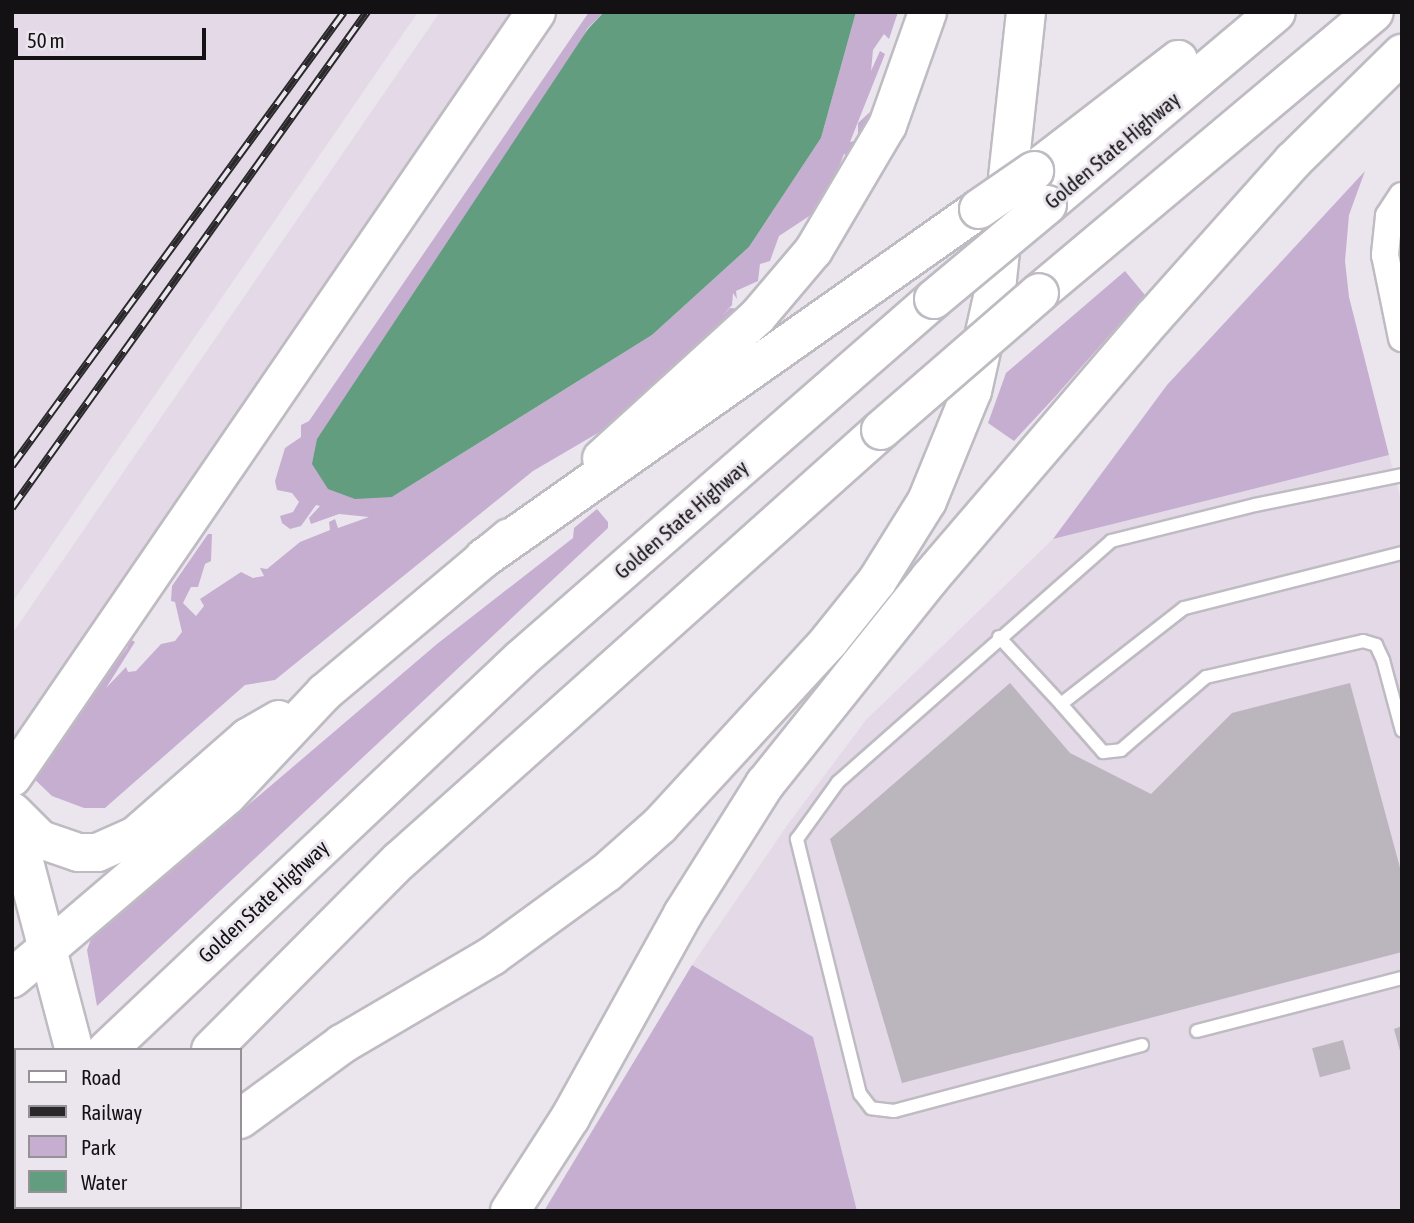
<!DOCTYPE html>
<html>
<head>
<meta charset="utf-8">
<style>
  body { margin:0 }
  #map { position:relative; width:1414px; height:1223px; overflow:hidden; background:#ebe6ed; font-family:"Asap Condensed",sans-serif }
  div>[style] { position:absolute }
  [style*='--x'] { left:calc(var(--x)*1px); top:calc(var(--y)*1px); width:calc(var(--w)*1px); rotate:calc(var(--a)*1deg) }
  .built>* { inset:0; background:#e3d9e7 }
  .green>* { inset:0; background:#c6aed1 }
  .water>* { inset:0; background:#619d7e }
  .building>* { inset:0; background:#bbb6bd; transform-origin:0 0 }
  .roads { filter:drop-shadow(2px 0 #bfbbc2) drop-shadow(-2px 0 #bfbbc2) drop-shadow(0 2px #bfbbc2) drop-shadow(0 -2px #bfbbc2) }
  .lane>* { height:12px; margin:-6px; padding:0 6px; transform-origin:6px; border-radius:6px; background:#fff }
  .street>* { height:26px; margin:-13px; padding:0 13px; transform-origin:13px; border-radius:13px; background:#fff }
  .secondary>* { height:37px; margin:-18.5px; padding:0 18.5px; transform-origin:18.5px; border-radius:18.5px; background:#fff }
  .highway>* { height:38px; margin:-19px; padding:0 19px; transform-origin:19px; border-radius:19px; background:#fff }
  .rail>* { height:8px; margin-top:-4px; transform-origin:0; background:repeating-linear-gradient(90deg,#ebe6ed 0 16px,#2a282b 0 32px); box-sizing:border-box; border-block:2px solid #2a282b }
  .bridges { filter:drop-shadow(2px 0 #bfbbc2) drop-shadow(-2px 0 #bfbbc2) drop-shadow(0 2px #bfbbc2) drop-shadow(0 -2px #bfbbc2) }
  .highway-bridge>* { height:38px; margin:-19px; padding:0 19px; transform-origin:19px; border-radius:19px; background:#fff }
  span { translate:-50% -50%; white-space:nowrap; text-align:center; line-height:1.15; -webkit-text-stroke:6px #ebe6ed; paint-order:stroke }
  .street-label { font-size:21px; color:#131114 }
  .frame { position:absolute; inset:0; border:14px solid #131114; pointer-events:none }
  .legend { position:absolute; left:14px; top:1048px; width:228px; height:161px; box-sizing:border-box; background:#ebe6ed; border:2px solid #959196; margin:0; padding:9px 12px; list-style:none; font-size:21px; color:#131114 }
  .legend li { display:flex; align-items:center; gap:14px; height:35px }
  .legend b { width:35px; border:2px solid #959196 }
  .scale { position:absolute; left:14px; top:28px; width:192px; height:32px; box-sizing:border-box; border:4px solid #131114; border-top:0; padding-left:9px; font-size:21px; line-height:24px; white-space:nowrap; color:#131114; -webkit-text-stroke:5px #ebe6ed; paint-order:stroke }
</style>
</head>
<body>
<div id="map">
  <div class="built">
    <i style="clip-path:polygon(12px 12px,418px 12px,12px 603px)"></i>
    <i style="clip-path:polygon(440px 12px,510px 12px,12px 743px,12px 634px)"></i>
    <i style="clip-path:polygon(1389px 455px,1402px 504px,1402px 1211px,857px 1211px,813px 1037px,692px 965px,788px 824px,866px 720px,1053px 539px)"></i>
  </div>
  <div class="green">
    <i style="clip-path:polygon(589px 12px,604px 12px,587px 29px,392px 497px,652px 335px,749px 247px,821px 138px,856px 12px,898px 12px,889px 39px,884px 34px,873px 50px,871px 71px,880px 51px,885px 54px,850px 142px,858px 140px,858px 123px,870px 112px,868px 122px,850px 157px,844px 154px,823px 207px,779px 236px,770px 261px,760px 264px,758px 281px,736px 291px,737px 299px,733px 293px,732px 305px,723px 315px,730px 308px,744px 309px,615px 423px,533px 471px,275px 680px,245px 685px,105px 808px,84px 808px,52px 796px,29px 774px,128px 647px,128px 638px,135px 642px,106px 688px,126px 667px,128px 672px,136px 671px,161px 644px,175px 641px,182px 632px,175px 602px,171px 601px,172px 586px,208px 534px,212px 534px,211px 561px,205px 564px,198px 587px,191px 587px,183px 603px,196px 616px,204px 606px,200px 599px,241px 572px,253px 578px,264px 576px,260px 568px,267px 569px,300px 542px,330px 530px,329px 522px,335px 519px,338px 528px,369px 517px,339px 514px,311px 524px,309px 518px,320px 506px,316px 505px,301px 526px,290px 529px,282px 523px,280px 516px,293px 512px,299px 502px,292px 493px,277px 490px,275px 481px,285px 448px,301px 437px,301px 425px,309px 421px)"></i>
    <i style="clip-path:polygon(1365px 171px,1349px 215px,1345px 261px,1349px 297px,1389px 455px,1053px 539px,1167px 385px)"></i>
    <i style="clip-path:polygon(1125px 271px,1145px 295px,1054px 398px,1014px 441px,988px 423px,1006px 373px)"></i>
    <i style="clip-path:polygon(597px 509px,608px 522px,608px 528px,97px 1006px,87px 950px,91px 939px,437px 644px,573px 538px,574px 528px)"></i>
    <i style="clip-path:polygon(692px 965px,813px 1037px,857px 1211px,544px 1211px)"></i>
  </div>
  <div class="water">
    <i style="clip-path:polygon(604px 12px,856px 12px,821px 138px,749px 247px,652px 335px,392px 497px,355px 499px,328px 489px,312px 464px,317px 439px,588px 29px)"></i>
  </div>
  <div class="building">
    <i style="clip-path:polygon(1010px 683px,1070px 753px,1151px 794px,1232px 713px,1350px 683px,1402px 875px,1402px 952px,902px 1083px,830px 839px)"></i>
    <i style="clip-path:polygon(1402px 1026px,1402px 1050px,1400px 1051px,1394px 1029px)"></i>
    <i style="left:1343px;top:1040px;width:30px;height:32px;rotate:75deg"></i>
  </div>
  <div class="roads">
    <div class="lane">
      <i style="--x:1402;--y:553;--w:225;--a:165.8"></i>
      <i style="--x:1184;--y:608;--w:156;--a:142"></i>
      <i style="--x:1061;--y:704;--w:64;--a:48.8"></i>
      <i style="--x:1103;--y:752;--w:18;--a:-6"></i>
      <i style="--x:1121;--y:750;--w:112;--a:-40.7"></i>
      <i style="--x:1206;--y:677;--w:161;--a:-12.9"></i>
      <i style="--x:1363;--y:641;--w:14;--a:17"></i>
      <i style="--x:1376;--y:645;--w:17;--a:65"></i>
      <i style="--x:1383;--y:660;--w:73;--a:75"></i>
      <i style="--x:999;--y:637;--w:91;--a:47.2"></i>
      <i style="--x:1197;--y:1031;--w:212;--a:-14.5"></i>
      <i style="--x:1142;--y:1045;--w:257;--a:165.1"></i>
      <i style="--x:894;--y:1111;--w:23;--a:-173"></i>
      <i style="--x:871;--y:1108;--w:18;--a:-128"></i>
      <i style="--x:860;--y:1094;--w:263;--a:-103.9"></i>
      <i style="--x:797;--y:839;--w:70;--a:-54.3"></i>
      <i style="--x:838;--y:782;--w:364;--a:-41.4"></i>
      <i style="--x:1111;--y:541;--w:148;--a:-14"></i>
      <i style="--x:1255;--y:505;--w:150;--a:-11.5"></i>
    </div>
    <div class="street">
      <i style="--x:1402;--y:196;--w:24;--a:123"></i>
      <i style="--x:1389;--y:216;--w:39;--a:96"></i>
      <i style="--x:1385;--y:255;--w:85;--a:78.4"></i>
    </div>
    <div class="secondary">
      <i style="--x:601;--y:458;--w:211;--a:-42.3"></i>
      <i style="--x:757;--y:316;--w:87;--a:-49.7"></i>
      <i style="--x:813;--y:250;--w:145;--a:-59.4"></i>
      <i style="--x:887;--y:125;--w:120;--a:-70.5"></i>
      <i style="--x:12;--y:811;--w:40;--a:45"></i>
      <i style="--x:40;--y:839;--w:40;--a:18.9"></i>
      <i style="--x:78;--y:852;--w:19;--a:0"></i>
      <i style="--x:97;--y:852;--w:42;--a:-24.1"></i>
      <i style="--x:135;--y:835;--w:149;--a:-41.2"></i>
      <i style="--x:247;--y:737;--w:36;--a:-30"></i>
      <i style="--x:12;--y:816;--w:242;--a:75.2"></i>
      <i style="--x:48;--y:948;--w:235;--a:-40.5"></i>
      <i style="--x:227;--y:795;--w:141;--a:-46.7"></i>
      <i style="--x:324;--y:692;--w:241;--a:-40"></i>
      <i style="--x:12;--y:1111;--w:15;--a:74"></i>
      <i style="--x:36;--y:1207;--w:4;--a:76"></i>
      <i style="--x:112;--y:1207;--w:4;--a:76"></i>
    </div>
    <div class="highway">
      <i style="--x:1034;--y:171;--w:182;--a:-37.6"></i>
      <i style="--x:1047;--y:205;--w:299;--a:-40.1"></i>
      <i style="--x:1039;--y:293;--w:437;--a:-40"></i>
      <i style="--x:484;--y:558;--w:606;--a:-35.19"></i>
      <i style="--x:12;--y:777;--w:927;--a:-55.59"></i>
      <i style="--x:12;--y:978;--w:47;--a:-39.8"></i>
      <i style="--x:107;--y:1050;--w:569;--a:-43.36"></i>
      <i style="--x:521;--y:659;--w:548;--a:-41.08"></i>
      <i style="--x:211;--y:1050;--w:267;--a:-45.2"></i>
      <i style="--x:399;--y:861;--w:647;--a:-41.8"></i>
      <i style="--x:240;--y:1119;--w:127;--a:-36.3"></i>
      <i style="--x:342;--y:1044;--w:174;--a:-30.4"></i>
      <i style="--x:492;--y:956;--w:141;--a:-36.1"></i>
      <i style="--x:606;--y:873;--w:72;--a:-41.6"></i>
      <i style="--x:660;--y:825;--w:250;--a:-47.4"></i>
      <i style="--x:829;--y:641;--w:77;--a:-51.3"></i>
      <i style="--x:877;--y:581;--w:94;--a:-58"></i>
      <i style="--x:927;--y:501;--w:119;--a:-67.8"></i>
      <i style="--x:972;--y:391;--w:115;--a:-77.4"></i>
      <i style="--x:997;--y:279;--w:269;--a:-83.8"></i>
      <i style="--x:12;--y:1149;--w:5;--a:-37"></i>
      <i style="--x:57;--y:1211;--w:5;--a:-53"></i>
      <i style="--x:139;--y:1211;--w:6;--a:-45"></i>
      <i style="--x:510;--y:1211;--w:111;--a:-57.2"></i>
      <i style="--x:570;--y:1118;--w:233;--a:-61"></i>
      <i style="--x:683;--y:914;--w:154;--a:-57.8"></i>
      <i style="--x:765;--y:784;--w:264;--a:-51.3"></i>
      <i style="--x:930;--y:578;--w:343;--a:-49.4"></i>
      <i style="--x:1153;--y:318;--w:210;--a:-48.3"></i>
      <i style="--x:1293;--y:161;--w:153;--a:-44.5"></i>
    </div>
  </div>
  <div class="rail">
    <i style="--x:12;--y:466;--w:562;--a:-53.82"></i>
    <i style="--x:12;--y:508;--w:610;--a:-54.41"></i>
  </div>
  <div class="bridges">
    <div class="highway-bridge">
      <i style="--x:979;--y:209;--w:67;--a:-34.6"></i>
      <i style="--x:934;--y:299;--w:147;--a:-39.8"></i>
      <i style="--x:881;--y:430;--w:209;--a:-40.9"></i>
    </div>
  </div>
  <div class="street-label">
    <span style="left:1112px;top:150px;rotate:-40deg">Golden State Highway</span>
    <span style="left:681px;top:519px;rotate:-41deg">Golden State Highway</span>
    <span style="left:263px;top:901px;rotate:-43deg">Golden State Highway</span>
  </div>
  <div class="frame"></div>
  <ul class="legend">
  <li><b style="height:9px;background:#fff"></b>Road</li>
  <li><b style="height:9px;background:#2a282b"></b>Railway</li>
  <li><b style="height:19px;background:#c6aed1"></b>Park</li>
  <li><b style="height:19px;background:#619d7e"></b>Water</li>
  </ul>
  <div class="scale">50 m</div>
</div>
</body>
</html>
